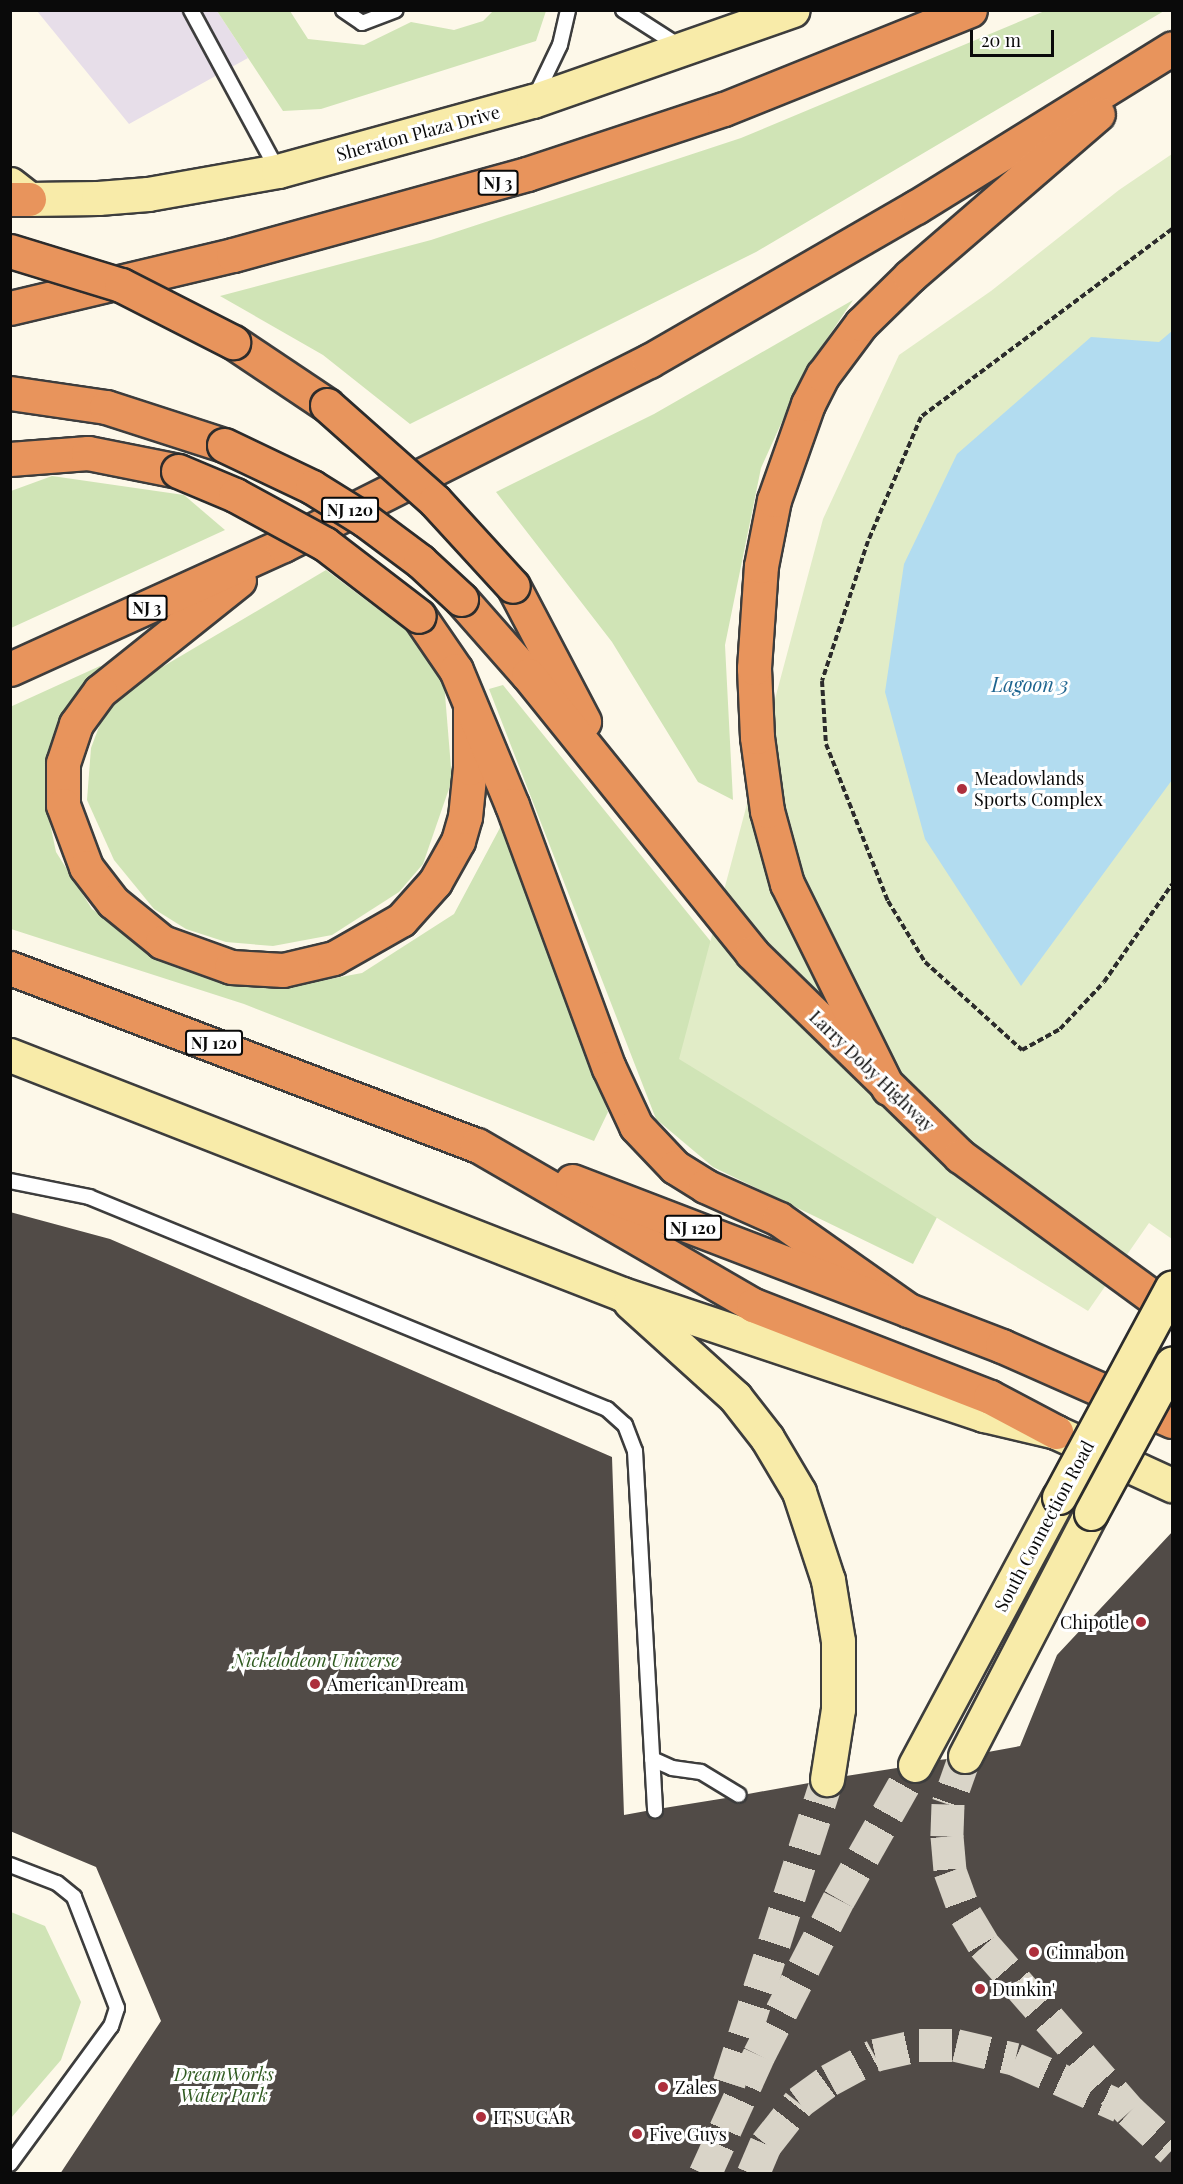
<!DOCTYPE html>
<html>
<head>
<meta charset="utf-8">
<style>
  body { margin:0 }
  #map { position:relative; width:1183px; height:2184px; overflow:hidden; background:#fdf8e9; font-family:"Playfair Display",serif }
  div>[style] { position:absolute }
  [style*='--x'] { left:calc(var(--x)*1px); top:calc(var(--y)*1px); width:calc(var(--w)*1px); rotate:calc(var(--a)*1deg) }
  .industrial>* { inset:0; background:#e7dee9 }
  .green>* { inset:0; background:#d0e4b6 }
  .pitch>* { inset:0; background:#e1ecc7 }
  .water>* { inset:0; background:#b2dcf0 }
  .building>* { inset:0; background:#514b47 }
  .secondary-tunnel>* { height:33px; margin-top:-16.5px; transform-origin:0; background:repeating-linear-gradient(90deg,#d9d4c8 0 33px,transparent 0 49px) }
  .path>* { height:4px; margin-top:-2px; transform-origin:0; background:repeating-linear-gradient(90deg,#2c2c2c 0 6px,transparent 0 9px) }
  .roads { filter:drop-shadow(2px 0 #3d3d3d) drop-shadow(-2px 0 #3d3d3d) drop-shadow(0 2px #3d3d3d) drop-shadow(0 -2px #3d3d3d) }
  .lane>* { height:14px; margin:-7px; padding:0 7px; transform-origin:7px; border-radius:7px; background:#fff }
  .secondary>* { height:33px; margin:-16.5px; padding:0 16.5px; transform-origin:16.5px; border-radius:16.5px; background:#f8eba9 }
  .highway>* { height:33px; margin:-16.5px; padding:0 16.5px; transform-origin:16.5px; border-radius:16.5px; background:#e8945c }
  .bridges { filter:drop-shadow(2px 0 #2c2c2c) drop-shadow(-2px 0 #2c2c2c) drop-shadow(0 2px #2c2c2c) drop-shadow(0 -2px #2c2c2c) }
  .secondary-bridge>* { height:33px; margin:-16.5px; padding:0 16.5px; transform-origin:16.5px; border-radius:16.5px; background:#f8eba9 }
  .highway-bridge>* { height:33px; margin:-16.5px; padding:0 16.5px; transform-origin:16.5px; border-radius:16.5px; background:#e8945c }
  .dots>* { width:16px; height:16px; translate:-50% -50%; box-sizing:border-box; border:3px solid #fff; border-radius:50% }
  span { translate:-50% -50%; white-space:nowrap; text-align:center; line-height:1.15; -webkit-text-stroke:6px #fff; paint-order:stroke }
  .shield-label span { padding:2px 4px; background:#fff; border:2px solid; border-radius:4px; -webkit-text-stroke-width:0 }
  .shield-label { font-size:16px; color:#0a0a0a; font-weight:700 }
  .street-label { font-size:18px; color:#0a0a0a }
  .poi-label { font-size:18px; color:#0a0a0a }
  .left { translate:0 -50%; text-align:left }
  .right { translate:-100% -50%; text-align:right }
  .park-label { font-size:18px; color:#305b21; font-style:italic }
  .water-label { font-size:20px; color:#1f6590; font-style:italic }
  .frame { position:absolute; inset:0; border:12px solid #0a0a0a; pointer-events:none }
  .scale { position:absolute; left:970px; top:30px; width:84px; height:27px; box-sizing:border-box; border:3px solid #0a0a0a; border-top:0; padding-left:8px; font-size:18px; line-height:21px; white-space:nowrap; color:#0a0a0a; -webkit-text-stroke:4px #fff; paint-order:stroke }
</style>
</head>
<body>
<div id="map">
  <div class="industrial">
    <i style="clip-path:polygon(37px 11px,217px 11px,248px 58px,129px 124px)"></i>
  </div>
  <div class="green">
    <i style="clip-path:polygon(1047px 10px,1164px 11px,756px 252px,410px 424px,323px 355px,220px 296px,431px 240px,741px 138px)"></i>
    <i style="clip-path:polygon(217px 11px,290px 11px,308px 39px,364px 45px,411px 22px,454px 30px,483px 21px,493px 11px,546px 11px,536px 41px,321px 109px,283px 111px)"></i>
    <i style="clip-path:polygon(853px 300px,804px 373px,761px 468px,725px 645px,733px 800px,698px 782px,612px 642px,496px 492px,654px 414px)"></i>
    <i style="clip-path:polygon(52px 476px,184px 495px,225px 530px,11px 628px,11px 491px)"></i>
    <i style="clip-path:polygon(326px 570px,411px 634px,444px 682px,452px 780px,423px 864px,399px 892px,332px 935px,273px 946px,226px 942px,186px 929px,154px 909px,114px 860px,87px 800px,91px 748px,100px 724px,125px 689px)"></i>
    <i style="clip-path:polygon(100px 666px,103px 669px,66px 711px,45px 769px,45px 799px,56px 852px,92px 909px,164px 957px,203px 975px,292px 986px,362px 973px,454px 914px,502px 824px,608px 1112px,594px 1141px,244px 1004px,11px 929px,10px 707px)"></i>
    <i style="clip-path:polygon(503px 685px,763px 1006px,950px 1192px,913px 1264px,713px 1167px,656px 1119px,489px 689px)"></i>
    <i style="clip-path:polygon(11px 1912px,45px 1926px,81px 2002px,61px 2060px,11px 2118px)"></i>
  </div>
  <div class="pitch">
    <i style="clip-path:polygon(1172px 154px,1172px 1239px,1149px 1223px,1088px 1311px,679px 1059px,823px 519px,899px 355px,991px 291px,1119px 190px)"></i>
  </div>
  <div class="water">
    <i style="clip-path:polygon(1172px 331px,1172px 780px,1021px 986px,925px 839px,885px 692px,904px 564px,957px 454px,1091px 337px,1159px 342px)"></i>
  </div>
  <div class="building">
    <i style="clip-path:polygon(10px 1212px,110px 1239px,612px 1457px,624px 1815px,646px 1811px,656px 1819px,664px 1808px,726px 1798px,739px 1804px,748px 1794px,809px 1783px,816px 1794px,833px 1797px,842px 1790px,846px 1776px,897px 1768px,906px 1781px,916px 1784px,925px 1781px,939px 1760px,947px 1759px,957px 1773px,975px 1772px,988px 1752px,1020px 1746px,1057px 1655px,1173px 1531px,1173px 2174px,60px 2174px,161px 2021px,96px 1867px,10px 1831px)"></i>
  </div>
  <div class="secondary-tunnel">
    <i style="--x:965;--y:1756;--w:51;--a:109.5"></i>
    <i style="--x:948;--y:1804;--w:32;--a:92"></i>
    <i style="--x:947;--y:1836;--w:35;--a:85"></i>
    <i style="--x:950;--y:1871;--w:47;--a:70"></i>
    <i style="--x:966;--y:1915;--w:35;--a:59"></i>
    <i style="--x:984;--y:1945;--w:221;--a:48.7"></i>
    <i style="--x:1130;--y:2111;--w:57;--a:42.9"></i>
    <i style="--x:729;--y:2083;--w:319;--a:-72.1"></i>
    <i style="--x:705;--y:2174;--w:131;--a:-65.6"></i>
    <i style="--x:759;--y:2055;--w:175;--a:-62.9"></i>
    <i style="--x:839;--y:1899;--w:154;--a:-60.4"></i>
    <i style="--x:753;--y:2174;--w:33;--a:-67"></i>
    <i style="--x:766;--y:2144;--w:53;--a:-51.8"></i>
    <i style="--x:799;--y:2102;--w:37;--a:-36"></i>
    <i style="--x:829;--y:2080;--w:52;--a:-28.5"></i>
    <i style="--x:875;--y:2055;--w:45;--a:-12.8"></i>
    <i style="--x:919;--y:2045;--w:37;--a:0"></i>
    <i style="--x:956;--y:2045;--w:61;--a:13.3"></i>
    <i style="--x:1015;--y:2059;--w:115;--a:24.1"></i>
  </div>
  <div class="path">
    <i style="--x:1172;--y:229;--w:314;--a:143.2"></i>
    <i style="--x:921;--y:417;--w:135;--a:113.1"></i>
    <i style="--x:868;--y:541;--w:147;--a:108.2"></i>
    <i style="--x:822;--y:681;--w:63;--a:86.4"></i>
    <i style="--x:826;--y:744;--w:169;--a:68.5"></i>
    <i style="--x:888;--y:901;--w:71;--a:58.8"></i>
    <i style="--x:925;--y:962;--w:131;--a:42.2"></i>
    <i style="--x:1022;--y:1050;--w:43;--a:-28.9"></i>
    <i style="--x:1060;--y:1029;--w:64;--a:-46.9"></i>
    <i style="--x:1104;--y:982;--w:119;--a:-55.2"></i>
  </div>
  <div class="roads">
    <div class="lane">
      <i style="--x:191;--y:10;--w:183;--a:61.6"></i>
      <i style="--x:343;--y:10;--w:23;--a:34"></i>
      <i style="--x:362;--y:23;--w:36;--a:-21"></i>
      <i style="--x:623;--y:10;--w:67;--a:32.7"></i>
      <i style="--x:536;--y:95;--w:55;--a:-64.4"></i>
      <i style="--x:560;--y:45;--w:36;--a:-77"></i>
      <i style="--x:10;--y:1181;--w:81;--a:11.4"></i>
      <i style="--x:89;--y:1197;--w:560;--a:22.26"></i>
      <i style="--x:607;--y:1409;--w:24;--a:42"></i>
      <i style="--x:625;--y:1425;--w:28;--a:69"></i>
      <i style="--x:635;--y:1451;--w:360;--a:86.8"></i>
      <i style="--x:652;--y:1759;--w:22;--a:24"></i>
      <i style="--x:672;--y:1768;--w:29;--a:8"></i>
      <i style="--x:701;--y:1772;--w:44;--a:31.2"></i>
      <i style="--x:10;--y:1865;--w:50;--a:21"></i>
      <i style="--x:57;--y:1883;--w:22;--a:39"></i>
      <i style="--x:74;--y:1897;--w:119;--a:68.8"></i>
      <i style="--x:117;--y:2008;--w:19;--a:108"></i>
      <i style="--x:111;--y:2026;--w:171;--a:126.2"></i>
    </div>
    <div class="secondary">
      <i style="--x:10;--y:184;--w:24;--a:38"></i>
      <i style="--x:29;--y:199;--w:69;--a:-0.8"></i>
      <i style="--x:98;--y:198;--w:50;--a:-4.6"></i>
      <i style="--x:148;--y:194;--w:132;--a:-10"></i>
      <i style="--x:278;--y:171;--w:264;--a:-15.4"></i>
      <i style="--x:533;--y:101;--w:275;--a:-19.3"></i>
      <i style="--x:10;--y:1055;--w:657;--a:21.33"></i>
      <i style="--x:622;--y:1294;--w:382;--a:18.5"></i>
      <i style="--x:984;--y:1415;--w:74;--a:13.3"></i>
      <i style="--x:1056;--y:1432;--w:128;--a:24.6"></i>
      <i style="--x:630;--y:1302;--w:142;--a:42.1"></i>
      <i style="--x:735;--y:1397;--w:52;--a:52"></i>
      <i style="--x:767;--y:1438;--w:63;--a:59.3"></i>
      <i style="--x:799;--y:1492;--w:93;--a:71.8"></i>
      <i style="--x:828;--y:1580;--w:62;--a:80.7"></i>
      <i style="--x:838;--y:1641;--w:68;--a:90"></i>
      <i style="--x:838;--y:1709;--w:71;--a:98.9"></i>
      <i style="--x:965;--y:1756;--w:274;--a:-62.6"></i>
      <i style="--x:915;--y:1765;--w:304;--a:-61.8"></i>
    </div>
    <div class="highway">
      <i style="--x:10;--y:199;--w:19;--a:0"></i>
      <i style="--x:10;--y:308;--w:229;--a:-13.4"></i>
      <i style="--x:233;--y:255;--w:305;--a:-15.4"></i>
      <i style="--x:527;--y:174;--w:207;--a:-18.3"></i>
      <i style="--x:724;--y:109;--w:265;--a:-21.9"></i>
      <i style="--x:233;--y:342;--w:113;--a:33.8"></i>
      <i style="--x:10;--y:393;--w:97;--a:8.3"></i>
      <i style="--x:106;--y:407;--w:124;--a:17.9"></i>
      <i style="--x:10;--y:459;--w:78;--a:-4.4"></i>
      <i style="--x:88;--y:453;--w:92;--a:11.3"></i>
      <i style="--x:239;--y:580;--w:178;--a:141.4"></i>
      <i style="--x:100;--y:691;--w:41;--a:126"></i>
      <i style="--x:76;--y:724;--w:41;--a:108.4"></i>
      <i style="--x:63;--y:763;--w:42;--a:90"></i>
      <i style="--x:63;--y:805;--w:66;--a:69.6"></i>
      <i style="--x:86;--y:867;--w:44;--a:52.4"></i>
      <i style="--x:113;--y:902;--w:63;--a:39.2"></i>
      <i style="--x:162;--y:942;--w:73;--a:19.9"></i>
      <i style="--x:231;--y:967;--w:52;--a:3.3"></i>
      <i style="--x:283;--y:970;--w:52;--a:-13.2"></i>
      <i style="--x:334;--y:958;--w:77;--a:-29.6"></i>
      <i style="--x:401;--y:920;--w:51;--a:-48.2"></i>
      <i style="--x:435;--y:882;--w:47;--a:-60.7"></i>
      <i style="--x:458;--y:841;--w:25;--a:-74"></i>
      <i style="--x:465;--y:817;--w:49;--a:-84.2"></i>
      <i style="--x:470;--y:768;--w:60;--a:-90"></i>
      <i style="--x:513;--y:586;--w:153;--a:62.3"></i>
      <i style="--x:461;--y:599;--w:101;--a:48.6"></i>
      <i style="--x:528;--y:675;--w:357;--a:51.1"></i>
      <i style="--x:752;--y:953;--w:291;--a:44.3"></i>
      <i style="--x:960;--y:1156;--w:263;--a:36.2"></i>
      <i style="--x:419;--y:616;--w:65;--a:55.6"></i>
      <i style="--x:456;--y:670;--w:146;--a:67.5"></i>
      <i style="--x:512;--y:805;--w:280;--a:69.8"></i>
      <i style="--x:609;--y:1068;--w:64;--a:65"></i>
      <i style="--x:636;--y:1126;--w:57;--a:46.4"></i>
      <i style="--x:675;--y:1167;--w:36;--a:32"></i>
      <i style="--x:705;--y:1186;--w:81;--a:24"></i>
      <i style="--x:779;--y:1219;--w:158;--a:35.2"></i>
      <i style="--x:10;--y:669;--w:300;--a:-24.4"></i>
      <i style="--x:283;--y:545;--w:410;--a:-26.7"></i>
      <i style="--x:649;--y:361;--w:308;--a:-30"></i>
      <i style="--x:916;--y:207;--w:301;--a:-31.8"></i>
      <i style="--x:10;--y:968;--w:499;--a:20.8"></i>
      <i style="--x:477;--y:1145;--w:319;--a:30.1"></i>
      <i style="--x:753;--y:1305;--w:254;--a:21.2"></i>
      <i style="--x:990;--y:1397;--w:75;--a:27.9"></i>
      <i style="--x:888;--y:1088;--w:228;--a:-116.3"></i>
      <i style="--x:787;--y:884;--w:76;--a:-105.3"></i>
      <i style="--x:767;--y:811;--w:75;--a:-97.7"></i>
      <i style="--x:757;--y:737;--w:69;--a:-92.5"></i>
      <i style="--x:754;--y:668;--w:102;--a:-86.1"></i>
      <i style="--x:761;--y:566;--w:67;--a:-78.9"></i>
      <i style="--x:774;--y:500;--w:102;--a:-70.5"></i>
      <i style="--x:808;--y:404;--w:33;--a:-63"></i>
      <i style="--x:823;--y:375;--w:64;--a:-53.3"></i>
      <i style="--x:861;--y:324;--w:69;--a:-44.4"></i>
      <i style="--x:910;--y:276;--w:248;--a:-40.8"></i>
      <i style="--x:572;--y:1181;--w:461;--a:21"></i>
      <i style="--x:1002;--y:1346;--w:186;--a:23.8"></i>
    </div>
  </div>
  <div class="bridges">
    <div class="secondary-bridge">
      <i style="--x:1059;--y:1497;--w:238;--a:-61.7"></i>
      <i style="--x:1091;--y:1513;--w:170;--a:-61.6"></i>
    </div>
    <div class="highway-bridge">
      <i style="--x:10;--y:251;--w:116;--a:17"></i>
      <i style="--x:121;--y:285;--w:126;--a:27"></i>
      <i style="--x:327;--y:405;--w:144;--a:41.6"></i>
      <i style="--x:435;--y:501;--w:115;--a:47.5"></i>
      <i style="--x:224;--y:445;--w:98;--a:25.5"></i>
      <i style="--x:312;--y:487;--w:62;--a:31.9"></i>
      <i style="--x:365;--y:520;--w:69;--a:36.7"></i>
      <i style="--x:420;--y:561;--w:56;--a:42.8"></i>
      <i style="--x:178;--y:471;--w:62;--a:22.8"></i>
      <i style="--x:235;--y:495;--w:102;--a:28.6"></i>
      <i style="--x:325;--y:544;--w:118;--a:37.5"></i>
    </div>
  </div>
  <div class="dots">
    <i style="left:962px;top:789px;background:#ad2f3c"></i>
    <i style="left:1141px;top:1622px;background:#ad2f3c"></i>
    <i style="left:315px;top:1684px;background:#ad2f3c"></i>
    <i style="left:1034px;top:1952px;background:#ad2f3c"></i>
    <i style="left:980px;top:1989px;background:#ad2f3c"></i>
    <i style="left:663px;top:2087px;background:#ad2f3c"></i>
    <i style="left:481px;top:2117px;background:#ad2f3c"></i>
    <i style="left:637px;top:2134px;background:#ad2f3c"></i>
  </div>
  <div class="shield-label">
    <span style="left:498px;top:183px">NJ 3</span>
    <span style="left:350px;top:510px">NJ 120</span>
    <span style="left:147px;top:608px">NJ 3</span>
    <span style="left:214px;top:1043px">NJ 120</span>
    <span style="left:693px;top:1228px">NJ 120</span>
  </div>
  <div class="street-label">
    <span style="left:418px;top:133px;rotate:-15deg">Sheraton Plaza Drive</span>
    <span style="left:872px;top:1071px;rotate:44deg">Larry Doby Highway</span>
    <span style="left:1044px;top:1526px;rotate:-62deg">South Connection Road</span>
  </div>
  <div class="poi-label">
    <span class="left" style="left:974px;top:789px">Meadowlands<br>Sports Complex</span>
    <span class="right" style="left:1129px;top:1622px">Chipotle</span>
    <span class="left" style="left:327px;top:1684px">American Dream</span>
    <span class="left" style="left:1046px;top:1952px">Cinnabon</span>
    <span class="left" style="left:992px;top:1989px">Dunkin'</span>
    <span class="left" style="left:675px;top:2087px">Zales</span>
    <span class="left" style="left:493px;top:2117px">IT'SUGAR</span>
    <span class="left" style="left:649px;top:2134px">Five Guys</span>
  </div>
  <div class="park-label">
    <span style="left:316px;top:1660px">Nickelodeon Universe</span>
    <span style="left:224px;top:2085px">DreamWorks<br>Water Park</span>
  </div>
  <div class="water-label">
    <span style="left:1030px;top:683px">Lagoon 3</span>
  </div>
  <div class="frame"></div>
  <div class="scale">20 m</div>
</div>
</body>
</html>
